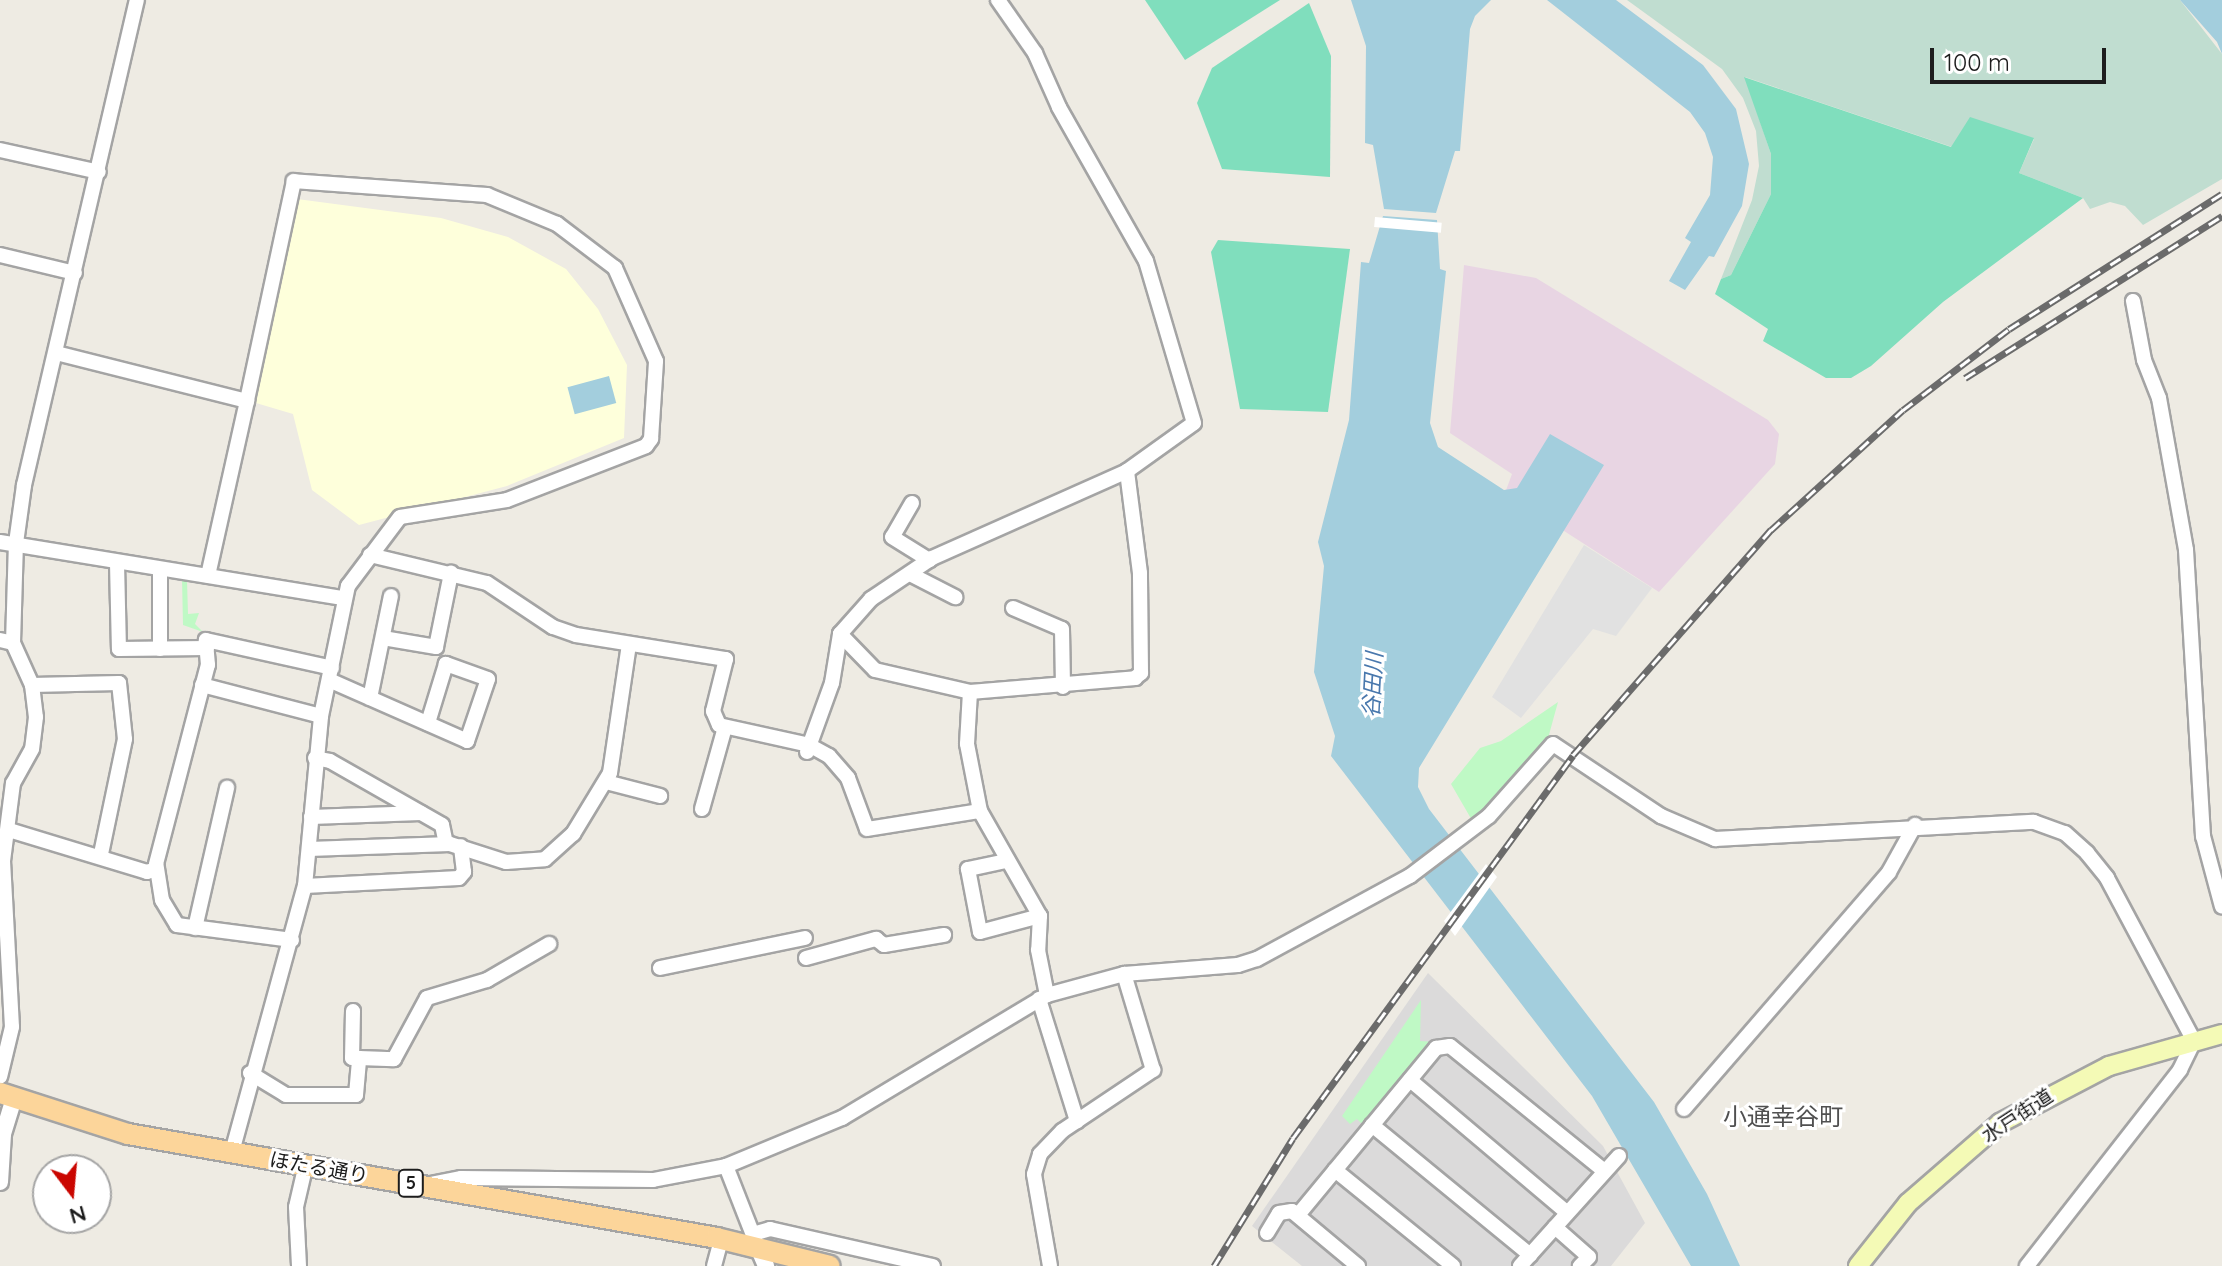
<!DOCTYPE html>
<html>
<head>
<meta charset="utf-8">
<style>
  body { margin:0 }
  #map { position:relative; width:2222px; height:1266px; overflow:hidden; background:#eeebe3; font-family:Quicksand,"Noto Sans JP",sans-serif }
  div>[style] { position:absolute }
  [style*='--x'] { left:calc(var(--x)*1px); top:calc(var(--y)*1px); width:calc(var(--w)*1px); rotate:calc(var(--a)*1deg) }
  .residential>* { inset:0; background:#dbdada }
  .industrial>* { inset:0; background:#e8d5e3 }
  .education>* { inset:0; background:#feffdb }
  .wetland>* { inset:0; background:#c0ddd0 }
  .park>* { inset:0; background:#bff9c5 }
  .pitch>* { inset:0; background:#80debd }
  .parking>* { inset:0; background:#e1e1e1 }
  .water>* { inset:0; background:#a3cedd; transform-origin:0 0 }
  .pier>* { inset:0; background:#fff; transform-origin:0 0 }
  .roads { filter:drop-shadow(2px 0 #a4a4a4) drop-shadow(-2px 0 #a4a4a4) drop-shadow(0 2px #a4a4a4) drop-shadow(0 -2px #a4a4a4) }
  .minor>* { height:14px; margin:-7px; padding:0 7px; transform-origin:7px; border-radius:7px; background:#fff }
  .tertiary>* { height:16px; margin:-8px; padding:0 8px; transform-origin:8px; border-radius:8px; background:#fff }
  .secondary>* { height:18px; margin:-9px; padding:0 9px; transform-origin:9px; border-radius:9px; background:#f4fab6 }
  .primary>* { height:20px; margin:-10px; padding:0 10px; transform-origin:10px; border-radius:10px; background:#fcd59a }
  .rail>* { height:7px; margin-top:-3.5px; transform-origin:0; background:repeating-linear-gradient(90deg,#fff 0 12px,#6b6b6b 0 24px); box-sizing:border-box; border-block:2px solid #6b6b6b }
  span { translate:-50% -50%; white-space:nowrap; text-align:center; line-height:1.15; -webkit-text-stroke:6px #fff; paint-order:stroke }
  .shield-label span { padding:2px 6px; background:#fff; border:2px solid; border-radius:6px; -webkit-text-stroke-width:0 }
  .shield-label { font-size:18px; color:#1d1d1d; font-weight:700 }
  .street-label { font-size:20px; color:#1d1d1d }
  .water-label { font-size:22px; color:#4978ad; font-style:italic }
  .quarter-label { font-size:24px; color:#505050 }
  .north { position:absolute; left:32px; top:1154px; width:80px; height:80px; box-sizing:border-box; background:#fff; border:2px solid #a5a5a5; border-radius:50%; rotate:164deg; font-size:22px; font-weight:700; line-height:32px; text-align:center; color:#1d1d1d }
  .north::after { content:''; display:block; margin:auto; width:28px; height:36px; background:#ca0600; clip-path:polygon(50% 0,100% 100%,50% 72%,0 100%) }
  .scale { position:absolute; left:1930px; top:48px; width:176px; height:36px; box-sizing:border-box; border:4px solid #1d1d1d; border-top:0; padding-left:10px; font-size:24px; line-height:28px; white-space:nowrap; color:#1d1d1d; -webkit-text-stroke:6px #fff; paint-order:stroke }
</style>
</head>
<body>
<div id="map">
  <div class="residential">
    <i style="clip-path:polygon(1428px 973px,1603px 1146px,1645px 1223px,1611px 1266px,1302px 1266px,1252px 1226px)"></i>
  </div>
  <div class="industrial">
    <i style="clip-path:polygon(1464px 265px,1536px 278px,1768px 420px,1779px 434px,1775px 464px,1659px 592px,1505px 493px,1512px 474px,1450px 433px)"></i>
  </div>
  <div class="education">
    <i style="clip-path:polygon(297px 199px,441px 218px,508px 237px,566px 269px,598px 309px,627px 365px,624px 438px,507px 486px,359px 525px,312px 490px,293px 414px,256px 403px)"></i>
  </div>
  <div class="wetland">
    <i style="clip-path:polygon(1627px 0,2180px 0,2222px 54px,2222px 179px,2143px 225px,2125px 206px,2110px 202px,2090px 209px,2083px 198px,2019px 173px,2034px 139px,1952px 147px,1745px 77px,1771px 154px,1771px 194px,1731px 275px,1721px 279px,1752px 200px,1759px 166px,1756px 131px,1743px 98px,1722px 69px)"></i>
  </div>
  <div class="park">
    <i style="clip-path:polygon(182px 579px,187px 580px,188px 614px,199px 613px,195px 624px,203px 632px,183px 625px)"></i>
    <i style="clip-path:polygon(1558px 702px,1547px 742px,1473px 822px,1451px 784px,1480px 748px,1501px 741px)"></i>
    <i style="clip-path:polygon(1421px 1000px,1420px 1041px,1436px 1042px,1364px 1126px,1357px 1119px,1350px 1124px,1342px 1116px)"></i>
  </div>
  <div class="pitch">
    <i style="clip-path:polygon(1145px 0,1280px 0,1185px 60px)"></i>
    <i style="clip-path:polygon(1309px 3px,1331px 56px,1330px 177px,1222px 169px,1197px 103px,1212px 68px)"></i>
    <i style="clip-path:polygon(1744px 77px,1951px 147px,1970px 117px,2034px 138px,2019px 173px,2083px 198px,1943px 302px,1871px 366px,1851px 378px,1826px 378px,1763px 341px,1768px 329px,1715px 294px,1721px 279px,1731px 275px,1771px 194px,1771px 154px)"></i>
    <i style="clip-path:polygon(1218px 240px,1350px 249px,1328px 412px,1240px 409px,1211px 252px)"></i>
  </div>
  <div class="parking">
    <i style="clip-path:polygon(1584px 545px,1652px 588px,1616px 636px,1593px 629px,1521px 718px,1492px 697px)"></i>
  </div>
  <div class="water">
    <i style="clip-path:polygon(1351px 0,1491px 0,1475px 16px,1470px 29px,1460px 151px,1455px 151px,1436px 213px,1384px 209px,1373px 145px,1365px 143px,1366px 46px)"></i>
    <i style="clip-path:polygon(1547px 0,1616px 0,1703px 65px,1736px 109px,1749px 164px,1742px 206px,1714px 257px,1709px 256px,1685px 290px,1669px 281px,1691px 242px,1685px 238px,1710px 195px,1713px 157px,1705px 133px,1690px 112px)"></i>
    <i style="clip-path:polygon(2180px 0,2222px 0,2222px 54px,2217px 42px)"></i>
    <i style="clip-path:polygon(1383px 216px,1437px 220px,1440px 269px,1446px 271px,1430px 423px,1438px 447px,1504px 490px,1517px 488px,1550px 434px,1604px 465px,1419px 768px,1418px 787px,1429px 809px,1654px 1102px,1707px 1194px,1740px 1266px,1691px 1266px,1592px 1096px,1331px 756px,1335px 736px,1314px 672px,1324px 566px,1318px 542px,1349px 420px,1361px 262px,1369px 263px)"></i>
    <i style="left:609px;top:376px;width:28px;height:43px;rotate:75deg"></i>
  </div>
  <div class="pier">
    <i style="left:1375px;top:217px;width:67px;height:10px;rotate:5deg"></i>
    <i style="clip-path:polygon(1486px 864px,1497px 877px,1455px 936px,1444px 921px)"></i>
  </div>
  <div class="roads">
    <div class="minor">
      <i style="--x:0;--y:150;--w:101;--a:12.5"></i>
      <i style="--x:0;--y:255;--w:77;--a:13.5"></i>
      <i style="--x:2133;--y:301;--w:60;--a:79.4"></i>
      <i style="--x:2144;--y:360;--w:41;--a:68.5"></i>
      <i style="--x:2159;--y:398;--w:154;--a:79.9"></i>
      <i style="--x:2186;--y:550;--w:287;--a:86.6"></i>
      <i style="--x:2203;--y:836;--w:73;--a:75"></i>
      <i style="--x:56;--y:353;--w:197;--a:14.1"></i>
      <i style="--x:247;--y:401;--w:179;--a:102.6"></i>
      <i style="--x:912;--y:503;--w:39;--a:120"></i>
      <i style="--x:892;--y:537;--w:44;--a:31.9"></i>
      <i style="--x:0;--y:542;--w:346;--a:9.3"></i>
      <i style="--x:370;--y:555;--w:120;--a:13.5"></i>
      <i style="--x:487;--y:583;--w:79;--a:33.7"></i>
      <i style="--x:553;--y:627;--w:24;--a:19"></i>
      <i style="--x:576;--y:635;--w:152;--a:9.1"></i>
      <i style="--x:726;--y:659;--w:54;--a:104"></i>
      <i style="--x:713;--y:711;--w:15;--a:67"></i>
      <i style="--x:719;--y:725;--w:92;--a:12.5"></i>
      <i style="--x:809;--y:745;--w:23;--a:29"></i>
      <i style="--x:829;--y:756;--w:29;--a:49"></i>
      <i style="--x:848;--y:778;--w:54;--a:69.6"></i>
      <i style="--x:867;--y:829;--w:114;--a:-9.1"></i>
      <i style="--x:117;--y:563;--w:86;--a:88.7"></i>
      <i style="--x:119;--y:649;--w:88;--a:-0.7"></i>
      <i style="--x:910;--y:574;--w:51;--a:27.1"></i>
      <i style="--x:1013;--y:608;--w:53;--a:23.2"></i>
      <i style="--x:1062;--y:629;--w:58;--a:89"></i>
      <i style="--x:840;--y:634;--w:50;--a:45.8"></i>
      <i style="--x:875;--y:670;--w:98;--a:13"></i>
      <i style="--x:970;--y:692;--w:166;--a:-4.8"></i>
      <i style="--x:1135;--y:678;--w:8;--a:-40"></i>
      <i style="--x:1141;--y:673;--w:100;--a:-90.6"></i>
      <i style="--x:1140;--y:573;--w:103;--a:-97.3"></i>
      <i style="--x:383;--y:638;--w:54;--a:9.6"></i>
      <i style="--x:436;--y:647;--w:76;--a:-78.5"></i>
      <i style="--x:0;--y:640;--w:13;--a:13"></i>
      <i style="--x:13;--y:643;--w:46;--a:65.7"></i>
      <i style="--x:32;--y:685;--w:32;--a:83"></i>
      <i style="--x:36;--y:717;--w:32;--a:97"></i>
      <i style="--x:32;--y:749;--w:39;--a:119"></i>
      <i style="--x:13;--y:783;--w:79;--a:97.3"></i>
      <i style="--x:3;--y:861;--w:166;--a:86.9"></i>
      <i style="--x:12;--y:1027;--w:51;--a:103.5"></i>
      <i style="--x:13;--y:643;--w:100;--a:-88.3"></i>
      <i style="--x:16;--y:543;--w:59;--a:-82.1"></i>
      <i style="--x:24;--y:485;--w:498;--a:-76.9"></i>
      <i style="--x:160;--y:649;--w:79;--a:-90"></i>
      <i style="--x:329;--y:680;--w:151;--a:23.8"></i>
      <i style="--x:467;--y:741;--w:65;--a:-71.3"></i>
      <i style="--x:488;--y:679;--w:45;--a:-160.3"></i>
      <i style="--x:446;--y:664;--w:62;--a:107"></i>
      <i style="--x:32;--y:685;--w:87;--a:-1.3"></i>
      <i style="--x:119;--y:683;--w:56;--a:83.9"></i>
      <i style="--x:125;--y:739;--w:117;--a:101.8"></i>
      <i style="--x:202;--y:685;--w:123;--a:14.6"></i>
      <i style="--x:970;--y:692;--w:52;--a:93.3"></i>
      <i style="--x:967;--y:744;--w:68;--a:79"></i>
      <i style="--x:980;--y:811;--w:121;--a:60.3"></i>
      <i style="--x:1040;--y:916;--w:34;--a:93"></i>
      <i style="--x:1038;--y:950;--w:46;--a:78.7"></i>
      <i style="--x:370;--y:698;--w:104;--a:-78.4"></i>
      <i style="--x:807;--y:752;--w:73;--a:-70.1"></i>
      <i style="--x:832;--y:683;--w:50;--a:-80.7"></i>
      <i style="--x:840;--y:634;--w:47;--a:-48.5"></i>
      <i style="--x:871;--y:599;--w:73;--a:-33.9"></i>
      <i style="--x:932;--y:558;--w:214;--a:-24"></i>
      <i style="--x:1127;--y:471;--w:82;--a:-35.6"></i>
      <i style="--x:1194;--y:423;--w:169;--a:-106.5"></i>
      <i style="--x:1146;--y:261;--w:177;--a:-119.5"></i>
      <i style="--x:1059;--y:107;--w:59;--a:-114"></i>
      <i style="--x:1035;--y:53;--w:65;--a:-124.9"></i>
      <i style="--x:315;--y:758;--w:15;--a:11"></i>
      <i style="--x:330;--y:761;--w:129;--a:29.7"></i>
      <i style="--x:442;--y:825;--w:19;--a:78"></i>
      <i style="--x:606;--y:782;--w:56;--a:14.5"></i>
      <i style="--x:702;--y:809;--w:85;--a:-74.3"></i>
      <i style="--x:311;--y:817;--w:110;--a:-2.1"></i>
      <i style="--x:9;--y:830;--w:144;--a:16.9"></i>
      <i style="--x:147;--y:872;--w:9;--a:-18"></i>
      <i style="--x:309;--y:849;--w:141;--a:-2"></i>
      <i style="--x:450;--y:844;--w:59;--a:17.8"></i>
      <i style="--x:506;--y:862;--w:39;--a:-4"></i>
      <i style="--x:545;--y:859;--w:38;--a:-42"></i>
      <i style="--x:573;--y:834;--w:71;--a:-58.8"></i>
      <i style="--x:610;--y:773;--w:130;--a:-81.6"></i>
      <i style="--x:1006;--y:861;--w:39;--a:168"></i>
      <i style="--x:968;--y:869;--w:64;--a:79.2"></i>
      <i style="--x:980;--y:932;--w:62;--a:-14.9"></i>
      <i style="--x:305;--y:886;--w:154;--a:-3"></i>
      <i style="--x:459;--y:878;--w:8;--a:-50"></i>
      <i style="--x:464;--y:872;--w:26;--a:-97"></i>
      <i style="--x:195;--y:928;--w:144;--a:-77.1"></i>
      <i style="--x:292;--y:940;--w:116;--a:-172.6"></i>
      <i style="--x:177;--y:925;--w:29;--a:-121"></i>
      <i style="--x:162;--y:900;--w:36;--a:-99"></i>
      <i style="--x:156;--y:864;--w:206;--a:-75.4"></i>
      <i style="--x:208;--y:665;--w:25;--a:-95"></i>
      <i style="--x:206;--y:640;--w:129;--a:12.5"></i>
      <i style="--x:806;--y:958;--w:73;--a:-15.2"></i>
      <i style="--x:876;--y:939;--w:10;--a:37"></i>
      <i style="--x:884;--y:945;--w:61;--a:-9.5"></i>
      <i style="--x:660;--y:968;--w:148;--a:-11.7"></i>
      <i style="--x:1039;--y:999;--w:128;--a:72.7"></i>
      <i style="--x:353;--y:1011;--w:47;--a:91.2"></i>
      <i style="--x:352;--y:1058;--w:7;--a:0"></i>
      <i style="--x:250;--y:1073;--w:42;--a:31.4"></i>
      <i style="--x:286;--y:1095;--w:70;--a:0"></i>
      <i style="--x:356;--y:1095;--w:37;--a:-85"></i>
      <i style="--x:359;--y:1058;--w:35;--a:2"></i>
      <i style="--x:394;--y:1059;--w:69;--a:-61.6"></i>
      <i style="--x:427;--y:998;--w:63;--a:-16.7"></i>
      <i style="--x:487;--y:980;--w:72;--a:-30.1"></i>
      <i style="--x:1410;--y:1080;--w:204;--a:40.2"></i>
      <i style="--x:1684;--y:1109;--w:313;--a:-49.1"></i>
      <i style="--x:1889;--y:872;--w:54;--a:-61"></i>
      <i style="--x:1372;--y:1125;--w:205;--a:39.4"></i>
      <i style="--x:232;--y:1152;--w:276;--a:-74.7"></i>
      <i style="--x:305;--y:886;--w:171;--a:-84.6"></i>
      <i style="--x:321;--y:716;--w:133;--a:-78.3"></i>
      <i style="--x:348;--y:586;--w:86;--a:-53"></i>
      <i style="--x:400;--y:517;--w:108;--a:-9"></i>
      <i style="--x:507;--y:500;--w:149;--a:-21.2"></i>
      <i style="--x:646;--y:446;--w:9;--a:-54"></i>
      <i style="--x:651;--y:439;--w:78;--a:-86.3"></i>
      <i style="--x:656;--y:361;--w:102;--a:-113.8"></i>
      <i style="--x:615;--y:268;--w:73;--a:-142.8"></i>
      <i style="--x:557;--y:224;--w:76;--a:-157.5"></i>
      <i style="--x:487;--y:195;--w:194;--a:-175.9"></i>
      <i style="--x:294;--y:181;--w:225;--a:102.1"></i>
      <i style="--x:726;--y:1166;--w:79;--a:68.6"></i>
      <i style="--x:1335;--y:1170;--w:152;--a:39.1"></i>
      <i style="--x:430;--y:1184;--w:32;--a:-11"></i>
      <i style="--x:461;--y:1178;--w:192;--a:0.6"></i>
      <i style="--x:653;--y:1180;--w:74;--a:-10.9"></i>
      <i style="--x:726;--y:1166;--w:126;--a:-22.5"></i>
      <i style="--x:842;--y:1118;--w:239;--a:-31"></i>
      <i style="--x:1047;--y:995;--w:80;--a:-15.3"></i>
      <i style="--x:1124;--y:974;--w:114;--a:-4.5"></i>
      <i style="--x:1238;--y:965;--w:20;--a:-18"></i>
      <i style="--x:1257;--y:959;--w:174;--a:-28.5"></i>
      <i style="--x:1410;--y:876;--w:99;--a:-37.2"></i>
      <i style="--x:1489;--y:816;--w:96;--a:-48.4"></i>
      <i style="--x:1553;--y:744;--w:130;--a:33.7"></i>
      <i style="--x:1661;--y:816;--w:59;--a:23.1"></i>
      <i style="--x:1715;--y:839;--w:319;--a:-3.1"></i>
      <i style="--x:2034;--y:822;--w:33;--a:20"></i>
      <i style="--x:2065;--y:833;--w:30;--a:42"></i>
      <i style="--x:2087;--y:853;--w:32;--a:51"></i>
      <i style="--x:2107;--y:878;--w:185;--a:61.9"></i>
      <i style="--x:2194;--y:1041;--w:32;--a:116"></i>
      <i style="--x:2180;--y:1070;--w:249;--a:128"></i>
      <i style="--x:1298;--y:1215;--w:217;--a:-50.4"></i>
      <i style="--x:1436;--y:1048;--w:14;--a:-8"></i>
      <i style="--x:1450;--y:1046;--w:197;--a:39"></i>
      <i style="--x:1555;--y:1227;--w:45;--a:41.4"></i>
      <i style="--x:1589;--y:1257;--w:13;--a:135"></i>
      <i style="--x:1267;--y:1233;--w:23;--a:-59"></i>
      <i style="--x:1279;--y:1213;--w:13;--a:-9"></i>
      <i style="--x:1292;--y:1211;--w:86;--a:39.8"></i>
      <i style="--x:753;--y:1234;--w:18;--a:-16"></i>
      <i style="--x:770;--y:1229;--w:167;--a:12.8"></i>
      <i style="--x:299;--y:1266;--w:59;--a:-92.9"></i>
      <i style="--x:296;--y:1207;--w:44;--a:-76.9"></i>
      <i style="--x:714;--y:1266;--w:28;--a:-75"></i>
      <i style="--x:1050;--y:1266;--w:93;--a:-99.9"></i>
      <i style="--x:1034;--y:1174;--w:21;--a:-73"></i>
      <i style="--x:1040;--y:1154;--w:32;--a:-46"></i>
      <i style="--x:1062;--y:1131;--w:110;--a:-33.8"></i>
      <i style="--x:1153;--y:1070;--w:100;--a:-106.8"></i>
      <i style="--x:1520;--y:1266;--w:148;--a:-48"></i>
    </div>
    <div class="tertiary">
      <i style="--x:0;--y:1182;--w:48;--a:-86.4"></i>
      <i style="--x:3;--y:1134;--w:37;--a:-73"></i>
      <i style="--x:758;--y:1247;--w:21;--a:67"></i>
    </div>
    <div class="secondary">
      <i style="--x:1858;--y:1266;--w:80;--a:-51.6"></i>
      <i style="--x:1908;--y:1203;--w:122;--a:-41"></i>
      <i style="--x:2000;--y:1123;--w:123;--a:-27.6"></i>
      <i style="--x:2109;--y:1066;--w:117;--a:-15.8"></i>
    </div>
    <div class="primary">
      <i style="--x:0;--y:1093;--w:134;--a:17.8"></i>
      <i style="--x:128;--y:1134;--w:598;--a:10.01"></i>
      <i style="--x:717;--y:1238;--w:116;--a:13.9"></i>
    </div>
  </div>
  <div class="rail">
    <i style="--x:1965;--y:378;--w:304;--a:-32.2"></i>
    <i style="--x:1214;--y:1266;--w:150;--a:-58.3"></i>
    <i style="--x:1293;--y:1138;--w:474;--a:-53.8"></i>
    <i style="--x:1573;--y:755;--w:300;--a:-48.7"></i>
    <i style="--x:1771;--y:530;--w:178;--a:-42.3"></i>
    <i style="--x:1903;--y:410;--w:133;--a:-37.4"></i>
    <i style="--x:2009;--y:329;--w:252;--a:-32.4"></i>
  </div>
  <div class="shield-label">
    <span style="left:411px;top:1183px">5</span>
  </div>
  <div class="street-label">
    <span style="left:2017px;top:1115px;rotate:-33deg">水戸街道</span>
    <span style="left:319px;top:1167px;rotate:10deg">ほたる通り</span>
  </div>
  <div class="water-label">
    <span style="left:1373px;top:685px;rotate:-87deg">谷田川</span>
  </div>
  <div class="quarter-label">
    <span style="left:1783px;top:1117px">小通幸谷町</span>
  </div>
  <div class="north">N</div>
  <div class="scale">100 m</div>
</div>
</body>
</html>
